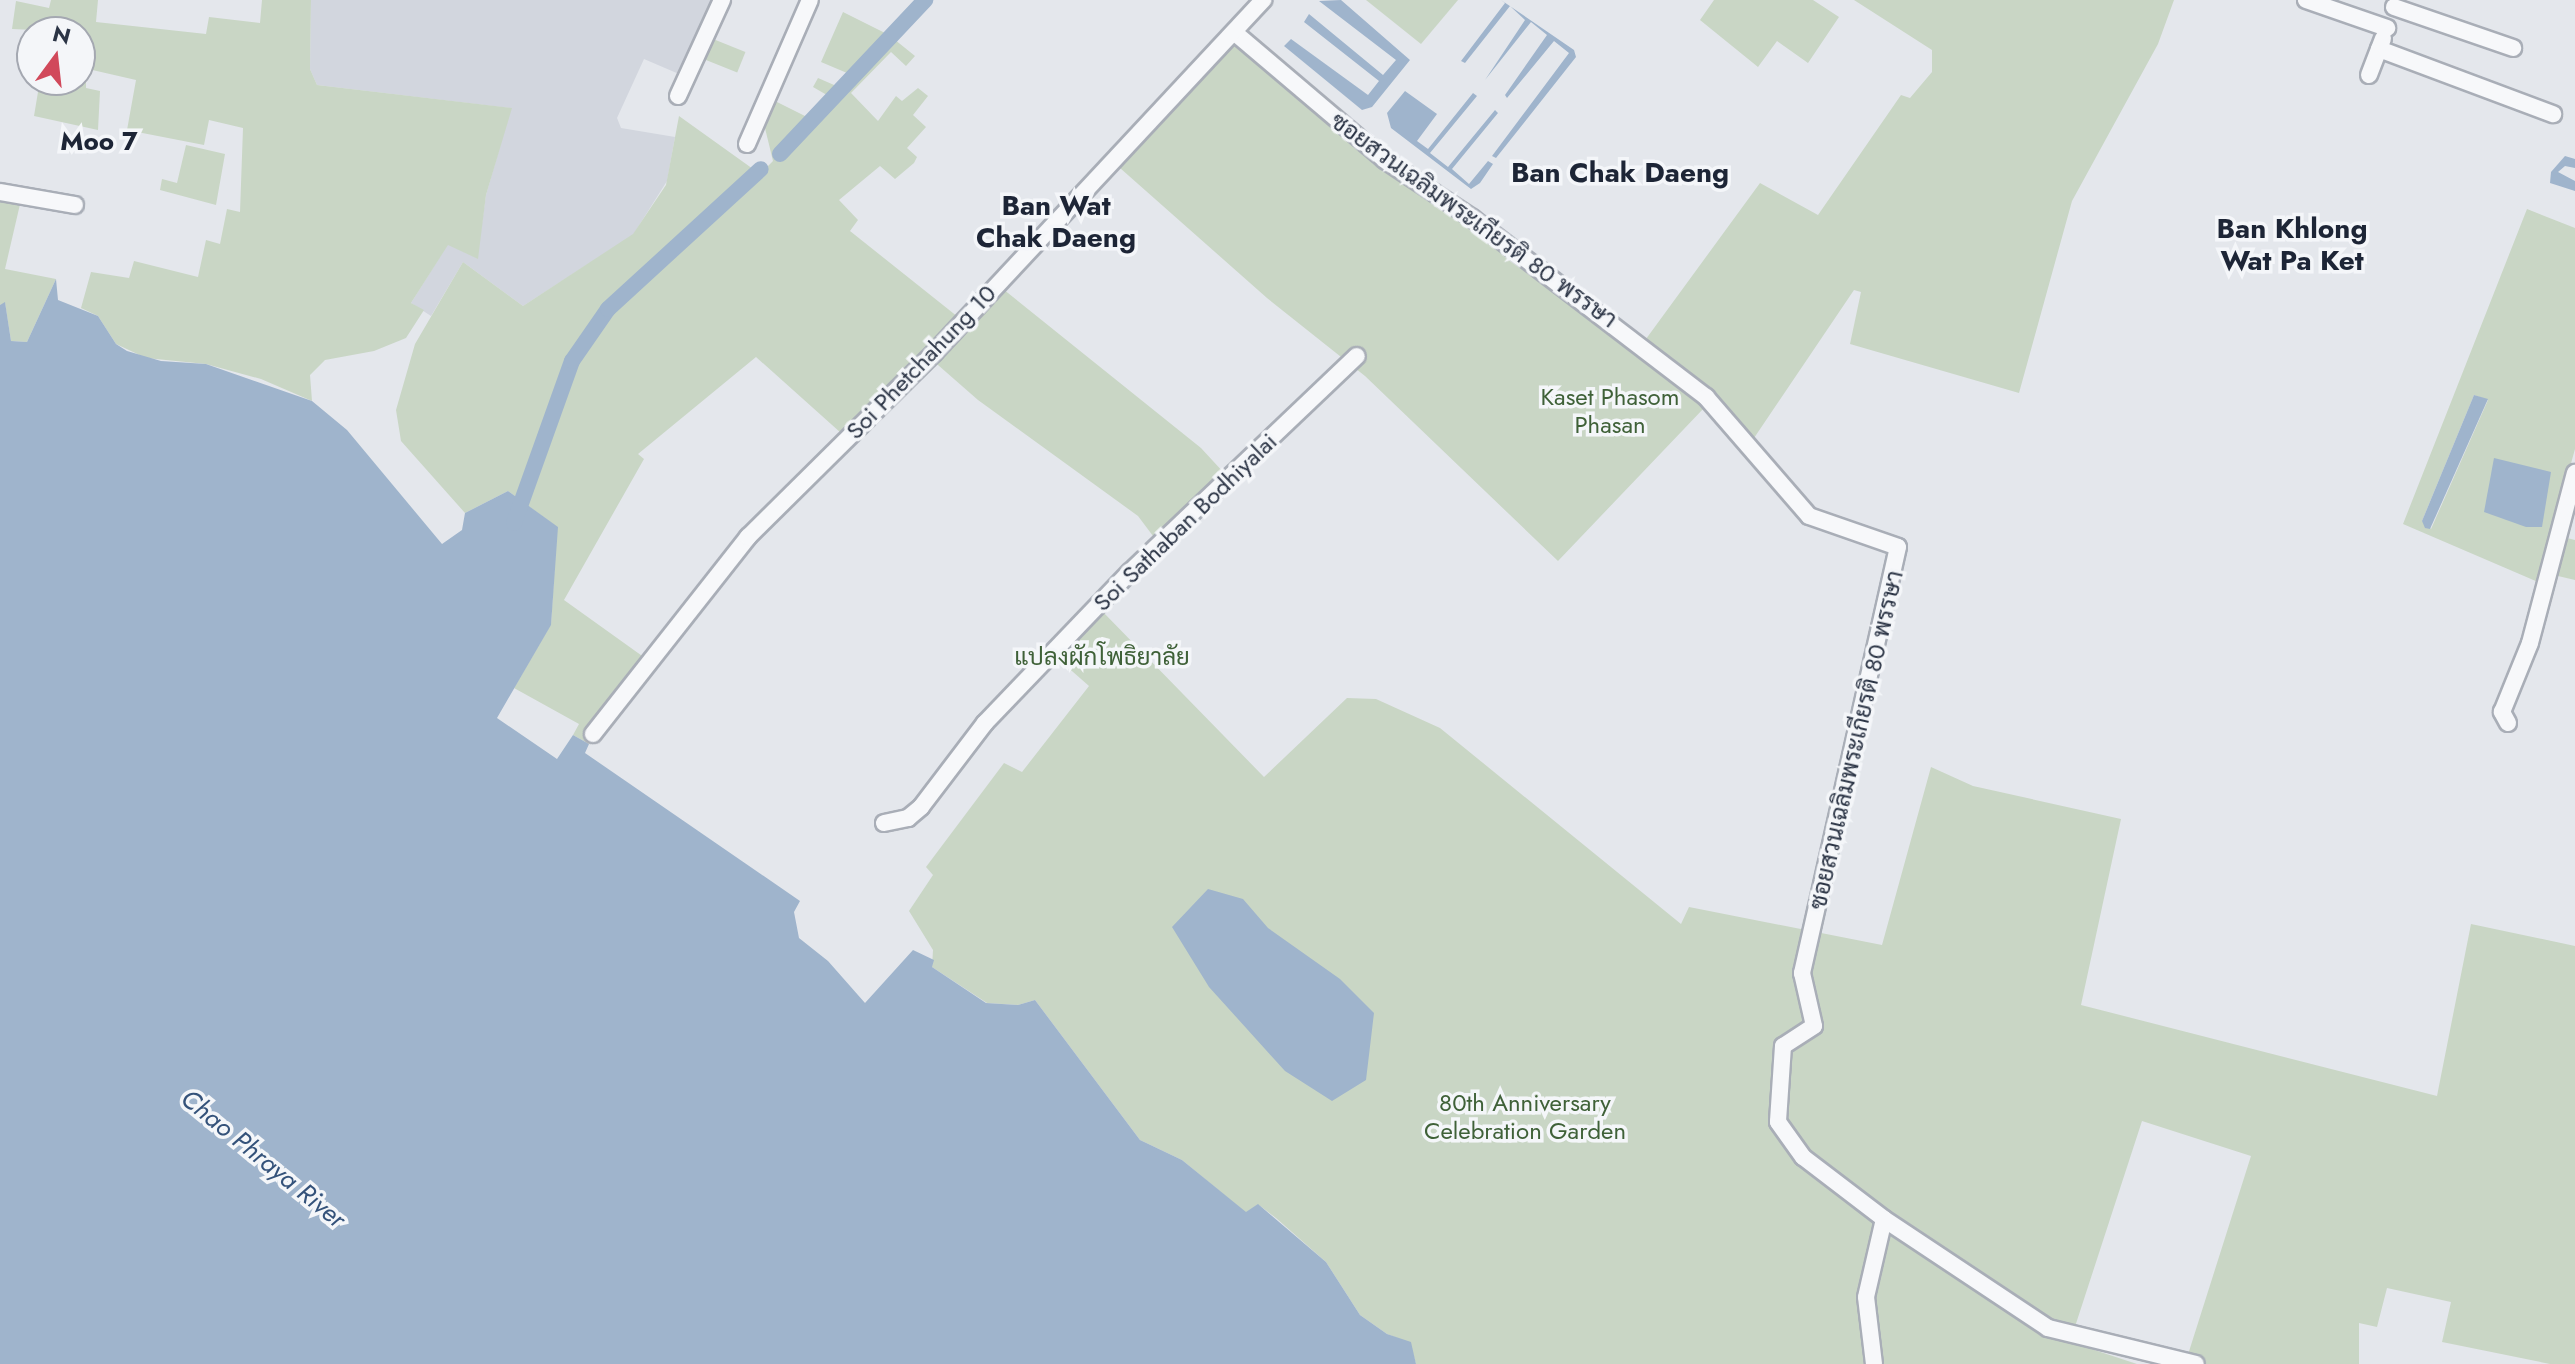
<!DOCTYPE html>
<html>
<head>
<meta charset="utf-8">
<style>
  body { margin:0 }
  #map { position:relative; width:2575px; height:1364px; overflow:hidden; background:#e4e7ec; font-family:Jost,Sarabun,sans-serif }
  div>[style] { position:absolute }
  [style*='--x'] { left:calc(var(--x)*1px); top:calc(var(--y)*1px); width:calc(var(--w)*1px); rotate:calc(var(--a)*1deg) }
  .built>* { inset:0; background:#d2d6de }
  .green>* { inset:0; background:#c9d6c5; transform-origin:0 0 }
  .water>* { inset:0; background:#9fb4cc }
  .canal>* { height:16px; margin:-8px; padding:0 8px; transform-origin:8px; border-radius:8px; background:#9fb4cc }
  .roads { filter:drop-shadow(2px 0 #a9aeb7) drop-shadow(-2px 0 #a9aeb7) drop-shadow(0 2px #a9aeb7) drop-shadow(0 -2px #a9aeb7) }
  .minor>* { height:16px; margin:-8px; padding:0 8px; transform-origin:8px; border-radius:8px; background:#f7f8fa }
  span { translate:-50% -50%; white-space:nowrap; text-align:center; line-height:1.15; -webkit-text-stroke:7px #f4f6f9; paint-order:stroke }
  .street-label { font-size:24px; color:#2b3445 }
  .park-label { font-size:24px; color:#3f6138 }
  .neighbourhood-label { font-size:26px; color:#1d2536; font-weight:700 }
  .water-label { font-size:26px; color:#34527a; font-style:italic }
  .quarter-label { font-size:28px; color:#1d2536; font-weight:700 }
  .north { position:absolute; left:16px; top:16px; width:80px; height:80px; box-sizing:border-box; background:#f4f6f9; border:2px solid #a4a8b1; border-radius:50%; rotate:15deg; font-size:22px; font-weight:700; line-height:32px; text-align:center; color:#2b3445 }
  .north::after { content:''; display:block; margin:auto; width:28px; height:36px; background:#d1495b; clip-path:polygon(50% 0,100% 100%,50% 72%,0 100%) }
</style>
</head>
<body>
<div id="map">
  <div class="built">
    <i style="clip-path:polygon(311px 0,713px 0,679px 74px,644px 59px,617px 118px,621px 128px,675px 137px,667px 181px,633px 235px,523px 306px,463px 262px,431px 316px,411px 303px,448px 244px,477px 258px,486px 195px,511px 108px,317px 85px,310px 69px)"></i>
  </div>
  <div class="green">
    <i style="clip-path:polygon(51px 0,98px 0,96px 22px,206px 34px,209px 17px,260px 23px,262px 0,311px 0,310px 69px,317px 85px,512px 108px,486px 195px,478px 259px,448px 245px,411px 303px,424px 310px,406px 338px,374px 351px,325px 360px,310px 375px,312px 401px,261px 379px,206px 364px,146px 358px,116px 344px,98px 316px,81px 308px,91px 272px,129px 278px,134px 261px,198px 277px,206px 240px,220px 244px,227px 209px,240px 212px,243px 128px,209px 120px,204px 145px,127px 130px,136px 80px,88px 69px,92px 41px,80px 39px,80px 32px,12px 29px,16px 1px,49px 8px)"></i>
    <i style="clip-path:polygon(1366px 0,1458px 0,1421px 44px)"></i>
    <i style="clip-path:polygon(1714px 0,1813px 0,1839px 17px,1808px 63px,1777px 41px,1758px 67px,1700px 20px)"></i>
    <i style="clip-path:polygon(1854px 0,2174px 0,2158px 44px,2072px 201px,2019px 393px,1850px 344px,1861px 292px,1854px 290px,1752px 441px,1722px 401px,1646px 339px,1760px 183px,1818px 215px,1901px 95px,1910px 98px,1932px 72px,1932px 50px)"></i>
    <i style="clip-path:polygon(843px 12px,889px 35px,915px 56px,906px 66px,891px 52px,851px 93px,878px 121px,896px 96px,902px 101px,918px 88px,928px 96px,913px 115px,926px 127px,907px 148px,917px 157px,914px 163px,895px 179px,880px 166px,839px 200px,858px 220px,850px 231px,958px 317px,841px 433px,756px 357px,638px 454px,644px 459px,564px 600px,645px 658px,589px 744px,573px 735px,579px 724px,514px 688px,551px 624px,557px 527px,508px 491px,465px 513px,401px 441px,396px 410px,415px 344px,463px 262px,523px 306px,633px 234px,666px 185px,679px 116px,760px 174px,773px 161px,764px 124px,771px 99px,813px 120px,832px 98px,813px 87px,818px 78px,841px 88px,847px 73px,821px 62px)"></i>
    <i style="left:713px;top:39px;width:35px;height:22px;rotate:22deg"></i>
    <i style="clip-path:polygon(1234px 42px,1377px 159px,1372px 163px,1444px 206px,1668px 371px,1704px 408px,1558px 561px,1365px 376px,1267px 298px,1120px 168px)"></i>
    <i style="clip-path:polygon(80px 64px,86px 64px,86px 88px,100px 91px,98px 130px,34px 116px,40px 80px,80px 80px)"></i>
    <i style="clip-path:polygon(186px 145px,225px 154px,216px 205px,160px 190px,162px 179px,177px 183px)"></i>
    <i style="clip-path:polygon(0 195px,21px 200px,5px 269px,56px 279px,27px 342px,11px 341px,5px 303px,0 305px)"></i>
    <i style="clip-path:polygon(evenodd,2527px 209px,2575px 228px,2575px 449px,2538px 582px,2403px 524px,2527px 209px,2474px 395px,2488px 400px,2431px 529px,2422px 521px,2474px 395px)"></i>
    <i style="clip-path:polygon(1003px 289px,1201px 448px,1225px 474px,1153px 536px,1138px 516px,978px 400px,930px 358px)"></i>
    <i style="clip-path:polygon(2567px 538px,2575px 540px,2575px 580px,2558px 576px)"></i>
    <i style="clip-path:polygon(1102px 611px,1264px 777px,1347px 698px,1376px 699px,1440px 728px,1681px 924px,1689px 907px,1882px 945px,1931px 767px,1973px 786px,2121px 819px,2081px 1005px,2437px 1096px,2471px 924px,2575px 946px,2575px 1364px,2550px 1364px,2442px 1342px,2451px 1302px,2387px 1288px,2377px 1327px,2359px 1323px,2359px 1364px,2185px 1364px,2251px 1156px,2142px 1121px,2070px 1342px,2137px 1364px,1416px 1364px,1410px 1343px,1387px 1334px,1360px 1315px,1326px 1262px,1276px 1218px,1259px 1205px,1246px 1213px,1182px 1160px,1140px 1140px,1035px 1000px,1018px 1005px,987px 1003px,932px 967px,933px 950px,909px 911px,933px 875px,926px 867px,1004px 763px,1022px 772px,1089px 686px,1056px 657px)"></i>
  </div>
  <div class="water">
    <i style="clip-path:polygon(1341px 0,1410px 60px,1372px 107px,1362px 110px,1284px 46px,1291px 39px,1368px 95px,1379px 81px,1304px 22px,1309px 14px,1383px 75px,1396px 60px,1319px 1px)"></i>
    <i style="clip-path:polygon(1501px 0,1574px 50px,1576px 57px,1496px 158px,1492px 156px,1569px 53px,1554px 41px,1507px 98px,1505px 95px,1547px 35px,1531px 22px,1485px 80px,1525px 20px,1510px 6px,1465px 63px,1461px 61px,1505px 3px)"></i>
    <i style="clip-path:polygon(1405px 91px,1437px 114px,1417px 141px,1428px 149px,1473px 93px,1477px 96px,1430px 153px,1448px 167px,1495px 110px,1498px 113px,1452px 169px,1469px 184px,1488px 161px,1493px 164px,1480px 183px,1471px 189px,1391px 128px,1387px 113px)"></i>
    <i style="clip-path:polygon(2565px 156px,2575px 159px,2575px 168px,2565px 166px,2558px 172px,2575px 181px,2575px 191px,2550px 183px,2551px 172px)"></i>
    <i style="clip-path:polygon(56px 279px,58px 300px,98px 316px,116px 344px,127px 351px,161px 361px,206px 364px,312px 401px,347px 430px,442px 544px,462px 530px,465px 513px,508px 491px,558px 527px,551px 625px,497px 718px,557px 759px,573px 735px,589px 744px,585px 753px,800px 901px,794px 912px,799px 938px,828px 961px,865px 1003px,913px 950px,934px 960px,932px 967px,986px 1003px,1018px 1005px,1035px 1000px,1140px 1140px,1182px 1160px,1246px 1212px,1258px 1204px,1326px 1262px,1360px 1315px,1387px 1334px,1411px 1342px,1416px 1364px,0 1364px,0 305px,5px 302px,11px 341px,27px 342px)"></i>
    <i style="clip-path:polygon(2474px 395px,2488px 399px,2430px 529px,2425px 528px,2422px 521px)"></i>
    <i style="clip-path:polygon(2494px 458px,2551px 472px,2542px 527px,2526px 527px,2484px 512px)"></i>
    <i style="clip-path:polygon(1208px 889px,1243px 899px,1268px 928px,1340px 979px,1374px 1013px,1366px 1080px,1332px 1101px,1285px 1071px,1209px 987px,1172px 927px)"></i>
  </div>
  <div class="canal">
    <i style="--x:780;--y:154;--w:212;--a:-46.7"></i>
    <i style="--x:514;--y:523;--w:172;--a:-70.3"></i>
    <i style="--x:572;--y:361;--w:63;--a:-55.3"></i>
    <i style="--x:608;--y:309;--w:207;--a:-42.5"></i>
  </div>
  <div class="roads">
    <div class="minor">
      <i style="--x:2306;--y:0;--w:86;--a:19.1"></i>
      <i style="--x:2394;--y:7;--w:126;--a:19"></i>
      <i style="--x:1234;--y:32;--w:198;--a:40.3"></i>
      <i style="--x:1385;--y:160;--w:105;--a:33.7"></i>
      <i style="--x:1472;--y:218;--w:295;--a:37.4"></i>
      <i style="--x:1706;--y:397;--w:157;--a:49.1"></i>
      <i style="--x:1809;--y:516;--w:94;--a:19.2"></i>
      <i style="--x:1898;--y:547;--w:437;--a:102.7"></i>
      <i style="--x:1802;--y:973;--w:54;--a:77.2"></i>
      <i style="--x:1814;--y:1026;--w:37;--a:147"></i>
      <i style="--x:1783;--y:1046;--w:76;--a:93.8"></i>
      <i style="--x:1778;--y:1122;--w:43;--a:54.5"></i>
      <i style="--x:1803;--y:1157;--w:102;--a:37.4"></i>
      <i style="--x:1884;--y:1219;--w:197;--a:33.6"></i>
      <i style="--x:2048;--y:1328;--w:152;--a:13.7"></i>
      <i style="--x:2379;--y:49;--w:186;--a:20.5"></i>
      <i style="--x:2369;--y:75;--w:39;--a:-69"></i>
      <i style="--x:678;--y:96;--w:106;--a:-65.4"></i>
      <i style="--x:747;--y:144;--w:157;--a:-66.4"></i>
      <i style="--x:0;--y:192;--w:76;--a:9.8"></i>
      <i style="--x:2508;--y:723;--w:13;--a:-119"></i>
      <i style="--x:2502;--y:712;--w:74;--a:-67.9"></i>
      <i style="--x:2530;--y:643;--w:176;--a:-75.2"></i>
      <i style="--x:593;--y:734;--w:251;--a:-51.8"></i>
      <i style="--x:748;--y:537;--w:262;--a:-44.7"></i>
      <i style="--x:934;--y:353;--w:483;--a:-47"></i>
      <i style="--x:884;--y:823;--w:25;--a:-12"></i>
      <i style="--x:908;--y:818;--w:17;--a:-40"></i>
      <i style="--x:921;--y:807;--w:106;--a:-52.7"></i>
      <i style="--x:985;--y:723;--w:209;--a:-46.2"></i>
      <i style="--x:1130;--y:572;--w:313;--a:-43.6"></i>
      <i style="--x:1874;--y:1364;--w:67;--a:-96.8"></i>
      <i style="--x:1866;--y:1297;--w:80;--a:-77"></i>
    </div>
  </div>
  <div class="street-label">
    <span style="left:1474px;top:220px;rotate:36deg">ซอยสวนเฉลิมพระเกียรติ 80 พรรษา</span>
    <span style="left:921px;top:362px;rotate:-46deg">Soi Phetchahung 10</span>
    <span style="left:1185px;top:522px;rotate:-44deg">Soi Sathaban Bodhiyalai</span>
    <span style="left:1856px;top:740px;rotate:-77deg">ซอยสวนเฉลิมพระเกียรติ 80 พรรษา</span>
  </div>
  <div class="park-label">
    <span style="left:1610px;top:411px">Kaset Phasom<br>Phasan</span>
    <span style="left:1102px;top:657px">แปลงผักโพธิยาลัย</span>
    <span style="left:1525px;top:1117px">80th Anniversary<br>Celebration Garden</span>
  </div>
  <div class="neighbourhood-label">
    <span style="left:99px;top:142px">Moo 7</span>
  </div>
  <div class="water-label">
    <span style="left:263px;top:1159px;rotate:39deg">Chao Phraya River</span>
  </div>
  <div class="quarter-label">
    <span style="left:1620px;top:173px">Ban Chak Daeng</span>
    <span style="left:1056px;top:222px">Ban Wat<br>Chak Daeng</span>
    <span style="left:2292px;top:245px">Ban Khlong<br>Wat Pa Ket</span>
  </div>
  <div class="north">N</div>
</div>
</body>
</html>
